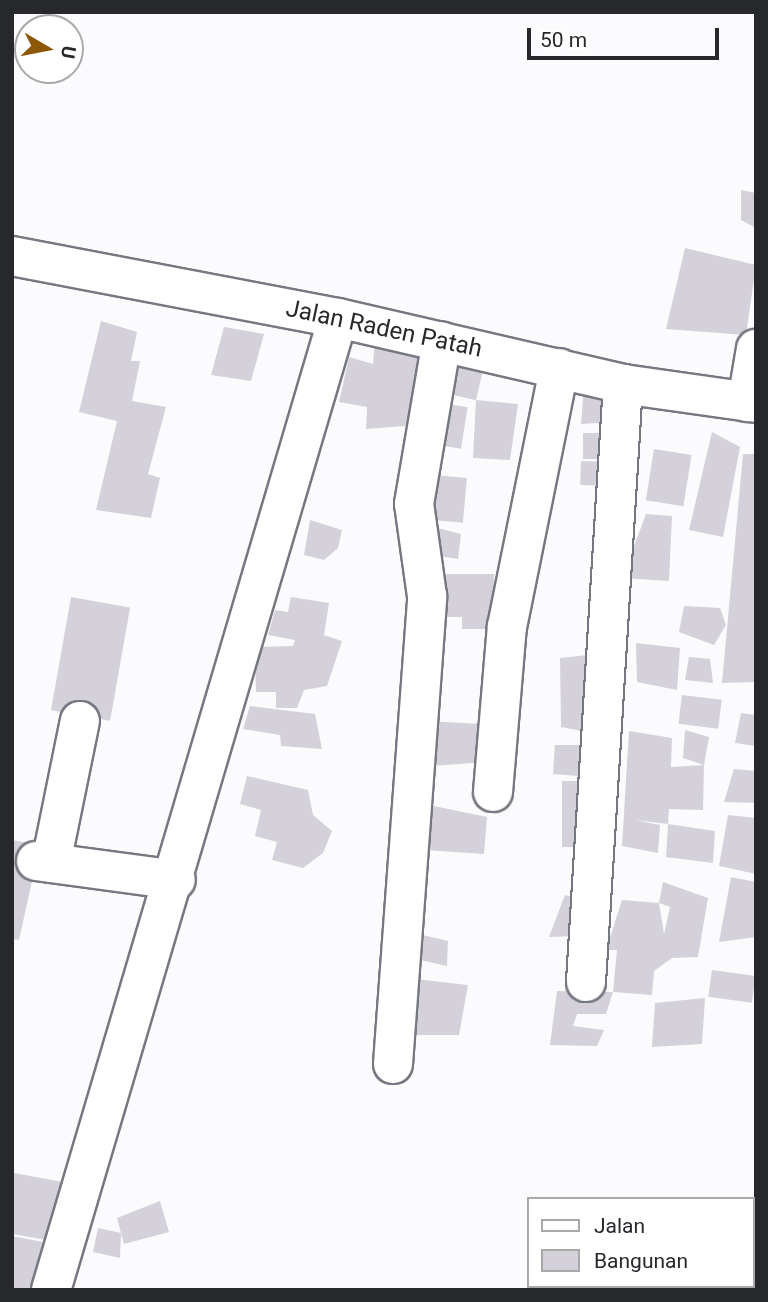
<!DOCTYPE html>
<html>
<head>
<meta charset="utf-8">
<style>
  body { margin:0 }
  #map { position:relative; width:768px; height:1302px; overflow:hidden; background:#fbfbfd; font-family:Roboto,sans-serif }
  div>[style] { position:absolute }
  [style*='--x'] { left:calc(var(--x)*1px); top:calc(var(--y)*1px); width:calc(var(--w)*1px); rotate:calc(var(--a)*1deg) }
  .building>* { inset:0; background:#d4d1da; transform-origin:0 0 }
  .roads { filter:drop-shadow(2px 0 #767881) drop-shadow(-2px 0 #767881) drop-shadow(0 2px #767881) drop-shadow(0 -2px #767881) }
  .minor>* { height:38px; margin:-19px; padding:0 19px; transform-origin:19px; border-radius:19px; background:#fff }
  .major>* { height:38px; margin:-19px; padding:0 19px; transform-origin:19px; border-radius:19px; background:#fff }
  span { translate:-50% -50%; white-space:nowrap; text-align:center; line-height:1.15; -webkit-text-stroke:6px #fff; paint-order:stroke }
  .street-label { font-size:24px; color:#27282c }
  .frame { position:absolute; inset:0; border:14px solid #27282c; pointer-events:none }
  .legend { position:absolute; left:527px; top:1197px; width:228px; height:91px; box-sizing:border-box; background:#fff; border:2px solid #a9a9ab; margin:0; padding:9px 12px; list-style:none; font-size:21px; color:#27282c }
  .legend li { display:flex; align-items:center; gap:14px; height:35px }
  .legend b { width:35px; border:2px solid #a9a9ab }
  .north { position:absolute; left:14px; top:14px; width:70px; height:70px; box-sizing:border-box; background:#fff; border:2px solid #a9a9ab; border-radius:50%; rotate:100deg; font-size:19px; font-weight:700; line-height:28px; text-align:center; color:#27282c }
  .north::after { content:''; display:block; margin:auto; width:24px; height:32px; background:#8c5806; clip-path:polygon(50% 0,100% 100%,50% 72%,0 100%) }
  .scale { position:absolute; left:527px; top:28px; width:192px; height:32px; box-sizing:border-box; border:4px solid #27282c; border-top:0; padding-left:9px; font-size:21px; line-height:24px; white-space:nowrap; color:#27282c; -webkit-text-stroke:5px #fff; paint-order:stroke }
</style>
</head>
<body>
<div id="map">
  <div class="building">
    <i style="clip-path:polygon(741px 190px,756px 193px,756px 228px,741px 220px)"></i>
    <i style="clip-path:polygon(685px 248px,756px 265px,746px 335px,666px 329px)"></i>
    <i style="clip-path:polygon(101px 321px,137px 332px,131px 361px,140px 361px,132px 401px,166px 407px,148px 474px,160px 478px,151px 518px,96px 510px,117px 421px,79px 412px)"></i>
    <i style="clip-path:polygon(224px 327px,264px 334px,251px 381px,211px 375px)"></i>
    <i style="clip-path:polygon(375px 339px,432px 351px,418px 425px,366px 429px,367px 407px,339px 402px,349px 357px,373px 364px)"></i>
    <i style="left:453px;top:362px;width:31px;height:32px;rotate:13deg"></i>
    <i style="clip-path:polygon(584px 387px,610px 392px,614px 422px,581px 424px)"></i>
    <i style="clip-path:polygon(476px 400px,518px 404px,510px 460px,473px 458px)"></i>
    <i style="left:435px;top:402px;width:33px;height:42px;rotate:9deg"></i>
    <i style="clip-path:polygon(712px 432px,740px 447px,723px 537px,689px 530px)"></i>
    <i style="left:583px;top:433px;width:31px;height:26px"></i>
    <i style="left:654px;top:449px;width:38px;height:52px;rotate:9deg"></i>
    <i style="clip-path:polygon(743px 454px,756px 454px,756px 682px,722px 683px)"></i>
    <i style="left:581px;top:461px;width:31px;height:24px;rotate:2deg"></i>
    <i style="left:434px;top:475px;width:33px;height:45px;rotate:5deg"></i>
    <i style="clip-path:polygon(646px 514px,672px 516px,669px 581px,622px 578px)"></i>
    <i style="clip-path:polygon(310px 520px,342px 530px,338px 548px,324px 560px,304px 555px)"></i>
    <i style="clip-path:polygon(434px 527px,461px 534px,458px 559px,426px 554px)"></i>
    <i style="clip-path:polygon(446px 574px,494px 574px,493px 629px,462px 629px,462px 617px,446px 617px)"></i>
    <i style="left:71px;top:597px;width:60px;height:115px;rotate:10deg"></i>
    <i style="clip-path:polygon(291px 597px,329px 603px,324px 635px,342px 641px,327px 686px,304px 690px,297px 708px,276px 708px,276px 692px,256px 692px,255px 647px,293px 646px,295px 640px,268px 635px,275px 610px,288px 612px)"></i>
    <i style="clip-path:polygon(684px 606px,720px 608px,726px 625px,714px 645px,679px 632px)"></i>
    <i style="clip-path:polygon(636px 643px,680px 648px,677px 690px,637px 682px)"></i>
    <i style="clip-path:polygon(597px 654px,592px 733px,561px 727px,560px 658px)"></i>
    <i style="clip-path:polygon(689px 657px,710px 659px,713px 683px,685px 680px)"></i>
    <i style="left:682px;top:695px;width:40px;height:29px;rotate:7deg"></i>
    <i style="clip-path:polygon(250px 706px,315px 714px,322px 749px,281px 746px,280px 735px,243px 729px)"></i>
    <i style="clip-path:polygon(741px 713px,756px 715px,756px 746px,735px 743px)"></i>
    <i style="clip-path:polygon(426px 721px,482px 724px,486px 762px,432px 766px)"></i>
    <i style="clip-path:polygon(685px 730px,709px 737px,704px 765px,683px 758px)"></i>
    <i style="clip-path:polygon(629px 731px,672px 738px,671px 767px,704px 765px,703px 810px,669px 809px,668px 824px,715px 831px,713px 863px,666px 857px,668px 824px,635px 820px,660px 825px,658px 853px,622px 846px)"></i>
    <i style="clip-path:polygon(555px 745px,590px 745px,592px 777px,553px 774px)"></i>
    <i style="clip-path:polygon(734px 769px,756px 771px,756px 803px,724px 802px)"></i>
    <i style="clip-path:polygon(247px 776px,308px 790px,313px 815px,332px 831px,323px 853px,303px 868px,272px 860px,277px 842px,255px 836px,261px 810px,240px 804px)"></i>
    <i style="left:562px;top:781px;width:26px;height:66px"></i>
    <i style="clip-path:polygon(424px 804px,487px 817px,484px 854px,425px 850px)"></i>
    <i style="clip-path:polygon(728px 815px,756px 818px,756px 874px,719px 866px)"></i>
    <i style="clip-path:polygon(12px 840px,40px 845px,19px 940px,12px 939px)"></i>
    <i style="clip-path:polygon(731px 877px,756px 882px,756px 937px,719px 942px)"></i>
    <i style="clip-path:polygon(evenodd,663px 882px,708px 898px,698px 957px,672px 958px,654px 971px,652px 995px,613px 992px,606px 1014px,577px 1014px,573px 1026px,604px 1030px,597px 1046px,550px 1045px,557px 991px,613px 992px,617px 950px,606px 950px,622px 900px,659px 903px,663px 882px,659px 903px,670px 907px,664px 934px,659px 903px)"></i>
    <i style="clip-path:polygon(565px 895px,601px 906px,580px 936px,549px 937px)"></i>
    <i style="clip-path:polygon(423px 935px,448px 941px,447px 966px,420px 960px)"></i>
    <i style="left:712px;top:970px;width:44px;height:27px;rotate:8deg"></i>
    <i style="clip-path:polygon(415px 979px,468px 985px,459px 1035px,414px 1035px)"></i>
    <i style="clip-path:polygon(705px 998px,702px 1044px,652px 1047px,655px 1003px)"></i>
    <i style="clip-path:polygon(14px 1173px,74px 1184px,64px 1243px,12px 1234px)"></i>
    <i style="clip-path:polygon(160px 1201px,169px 1232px,124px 1244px,121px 1233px,120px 1258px,93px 1252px,98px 1228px,121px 1233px,117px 1218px)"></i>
    <i style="clip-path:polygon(12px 1236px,43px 1242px,34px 1290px,12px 1290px)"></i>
  </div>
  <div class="roads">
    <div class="minor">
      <i style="--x:747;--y:402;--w:54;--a:-80.4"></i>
      <i style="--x:493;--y:792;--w:166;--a:-85.2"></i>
      <i style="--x:507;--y:627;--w:264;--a:-78.6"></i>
      <i style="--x:36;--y:861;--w:141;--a:7.7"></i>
      <i style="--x:51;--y:863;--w:145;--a:-78.5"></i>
      <i style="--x:586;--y:982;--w:599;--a:-86.46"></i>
      <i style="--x:393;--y:1064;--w:469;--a:-85.8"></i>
      <i style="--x:427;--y:596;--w:93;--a:-98"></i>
      <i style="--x:414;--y:504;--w:165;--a:-80.3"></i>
      <i style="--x:51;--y:1290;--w:1013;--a:-73.55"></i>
    </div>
    <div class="major">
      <i style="--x:12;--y:256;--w:332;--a:10.8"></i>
      <i style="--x:338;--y:318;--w:293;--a:13"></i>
      <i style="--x:623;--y:384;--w:134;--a:8.1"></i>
    </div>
  </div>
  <div class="street-label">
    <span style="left:384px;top:329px;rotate:12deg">Jalan Raden Patah</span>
  </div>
  <div class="frame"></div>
  <ul class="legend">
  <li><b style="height:9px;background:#fff"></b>Jalan</li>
  <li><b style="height:19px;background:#d4d1da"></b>Bangunan</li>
  </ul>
  <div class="north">U</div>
  <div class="scale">50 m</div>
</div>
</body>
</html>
